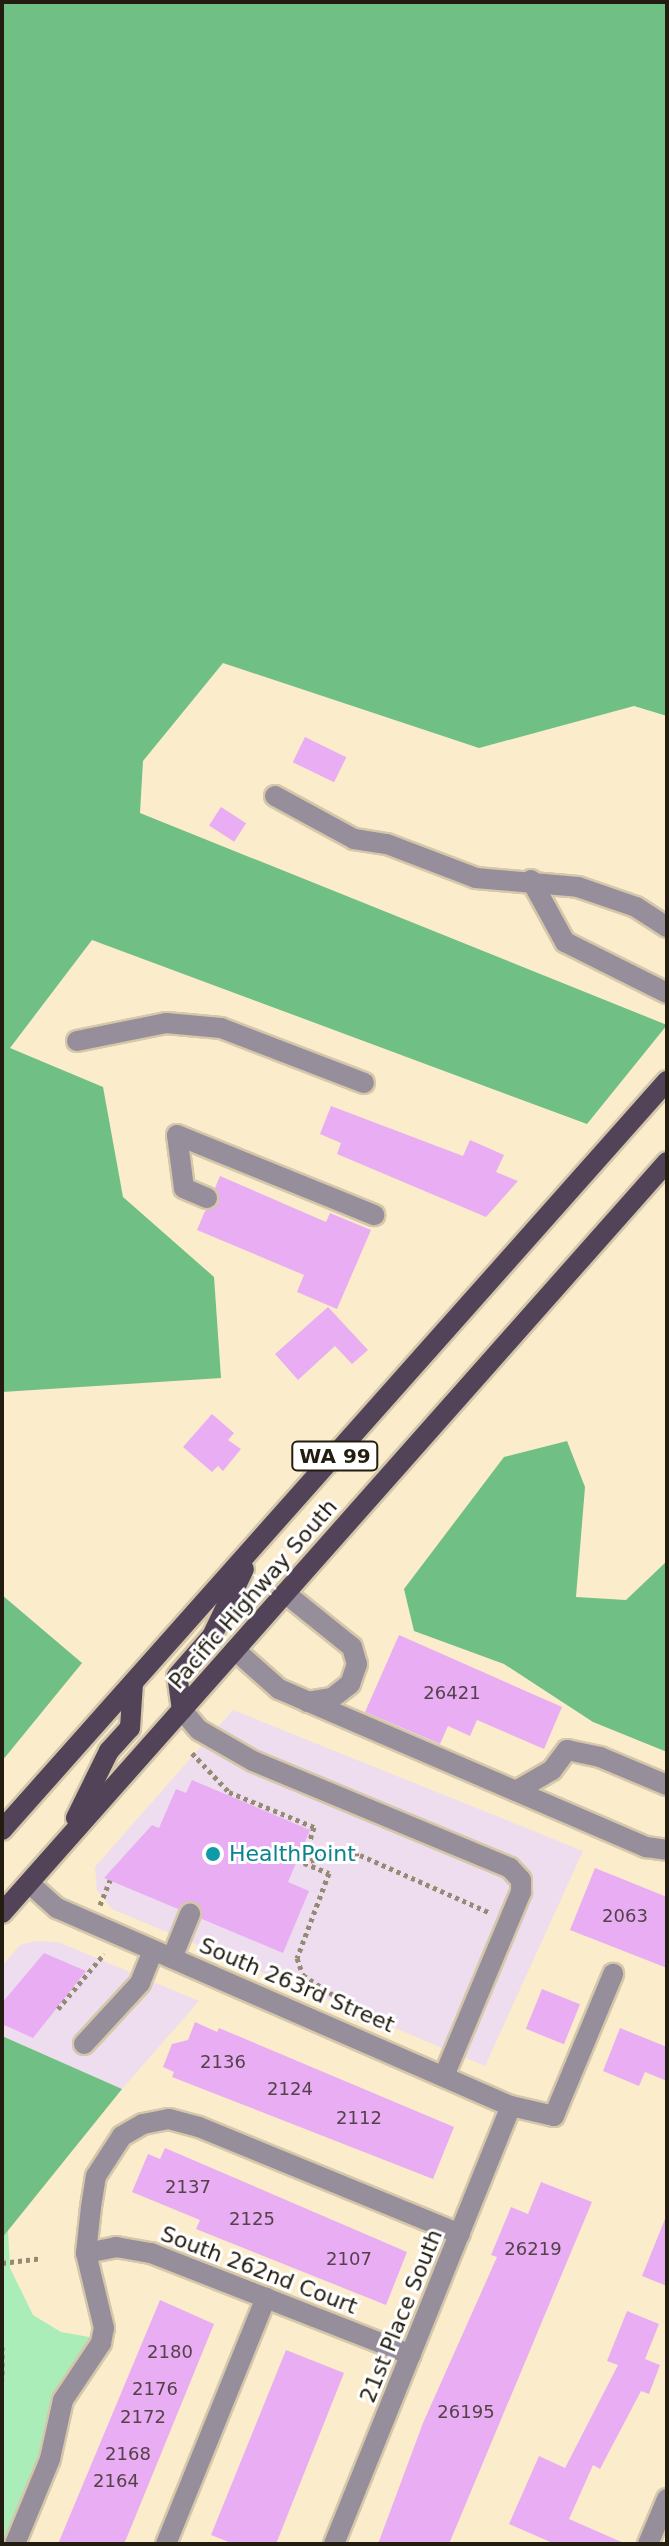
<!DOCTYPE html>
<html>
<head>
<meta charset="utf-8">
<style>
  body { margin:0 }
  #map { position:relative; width:669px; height:2546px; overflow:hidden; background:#fbeccb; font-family:"DejaVu Sans",sans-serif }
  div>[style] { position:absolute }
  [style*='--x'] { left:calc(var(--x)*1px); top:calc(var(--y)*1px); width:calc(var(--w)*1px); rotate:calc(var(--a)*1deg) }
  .commercial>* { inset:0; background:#ede }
  .green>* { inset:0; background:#aaedb9 }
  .forest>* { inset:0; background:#70bf85 }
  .building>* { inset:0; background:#e9adf3; transform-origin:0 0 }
  .path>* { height:5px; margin-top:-2.5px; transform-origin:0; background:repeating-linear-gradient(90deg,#958a73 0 4px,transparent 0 8px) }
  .roads { filter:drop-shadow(2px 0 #d4c7aa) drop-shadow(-2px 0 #d4c7aa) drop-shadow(0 2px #d4c7aa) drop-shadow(0 -2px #d4c7aa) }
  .minor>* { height:20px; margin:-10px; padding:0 10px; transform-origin:10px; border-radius:10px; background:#978e9b }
  .major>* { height:20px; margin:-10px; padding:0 10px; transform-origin:10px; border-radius:10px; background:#524358 }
  .dots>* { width:22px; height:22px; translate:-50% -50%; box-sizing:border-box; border:4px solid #fff; border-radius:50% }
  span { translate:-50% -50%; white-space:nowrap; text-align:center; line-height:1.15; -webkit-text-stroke:6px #fff; paint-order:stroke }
  .number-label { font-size:18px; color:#54414a }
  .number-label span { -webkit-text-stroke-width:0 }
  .shield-label span { padding:2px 6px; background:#fff; border:2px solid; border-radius:6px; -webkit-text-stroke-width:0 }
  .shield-label { font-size:20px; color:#231d11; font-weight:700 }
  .street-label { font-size:22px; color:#231d11 }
  .culture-label { font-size:22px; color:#0d838f }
  .left { translate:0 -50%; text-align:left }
  .frame { position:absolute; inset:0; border:4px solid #231d11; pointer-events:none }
</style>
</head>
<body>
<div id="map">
  <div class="commercial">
    <i style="clip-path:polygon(233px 1710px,583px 1851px,485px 2066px,112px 1909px,97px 1890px,95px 1867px)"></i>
    <i style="clip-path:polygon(36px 1941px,58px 1942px,199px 2001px,122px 2089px,2px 2036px,2px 1966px,20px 1945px)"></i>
  </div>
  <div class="green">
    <i style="clip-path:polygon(8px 2230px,10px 2268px,33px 2315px,61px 2332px,95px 2338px,2px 2544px,2px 2238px)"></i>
  </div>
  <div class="forest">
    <i style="clip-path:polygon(2px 2px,667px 2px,667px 716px,634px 706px,479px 748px,223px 663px,143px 761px,140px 813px,667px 1025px,587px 1124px,92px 940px,10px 1048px,103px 1087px,123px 1197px,214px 1277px,221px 1378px,2px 1392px)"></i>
    <i style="clip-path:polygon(567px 1441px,585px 1487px,576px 1597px,626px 1600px,667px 1561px,667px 1752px,593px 1722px,504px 1664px,414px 1631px,404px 1589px,504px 1457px)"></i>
    <i style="clip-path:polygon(2px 1595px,82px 1663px,2px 1761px)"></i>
    <i style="clip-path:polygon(2px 2036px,122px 2089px,2px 2238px)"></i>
  </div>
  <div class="building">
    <i style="left:305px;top:737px;width:46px;height:28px;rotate:26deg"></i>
    <i style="left:221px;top:807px;width:30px;height:22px;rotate:33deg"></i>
    <i style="clip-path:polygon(331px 1106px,463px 1156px,470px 1140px,504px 1155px,496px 1172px,518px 1181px,486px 1217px,337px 1154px,341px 1143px,320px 1134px)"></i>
    <i style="clip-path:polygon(220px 1176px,326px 1222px,330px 1213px,371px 1230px,337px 1309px,297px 1292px,304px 1275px,197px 1230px,205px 1211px,219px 1202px,215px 1188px)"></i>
    <i style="clip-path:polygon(328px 1307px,368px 1350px,352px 1364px,335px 1346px,298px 1380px,275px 1354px)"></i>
    <i style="clip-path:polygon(212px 1414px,234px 1433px,228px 1440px,241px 1449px,223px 1471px,218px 1466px,212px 1472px,183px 1447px)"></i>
    <i style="clip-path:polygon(399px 1635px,562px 1707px,544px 1749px,477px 1720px,470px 1736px,448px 1726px,440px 1744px,365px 1712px)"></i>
    <i style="clip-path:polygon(192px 1780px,310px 1830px,288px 1882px,309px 1891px,283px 1953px,202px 1919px,196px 1902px,178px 1909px,104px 1878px,152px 1825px,159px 1828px,176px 1789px,186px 1793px)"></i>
    <i style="clip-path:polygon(595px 1868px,667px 1897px,667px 1968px,570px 1930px)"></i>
    <i style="clip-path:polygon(44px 1953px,86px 1971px,33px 2038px,2px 2024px,2px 2003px)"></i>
    <i style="left:542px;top:1989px;width:41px;height:43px;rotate:22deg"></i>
    <i style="clip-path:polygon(195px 2022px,217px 2032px,219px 2028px,454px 2127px,433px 2179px,172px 2077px,174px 2072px,163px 2067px,172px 2044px,188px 2040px)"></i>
    <i style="clip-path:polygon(620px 2028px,667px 2047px,667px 2081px,645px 2072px,639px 2086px,603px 2071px)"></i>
    <i style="clip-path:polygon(165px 2148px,407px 2252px,386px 2305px,196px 2229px,200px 2220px,132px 2192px,148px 2154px,160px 2159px)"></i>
    <i style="clip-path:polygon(541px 2182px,592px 2202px,449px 2544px,378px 2544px,423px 2423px,497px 2257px,491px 2255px,511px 2207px,528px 2214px)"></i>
    <i style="clip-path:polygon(667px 2214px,667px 2286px,642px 2276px)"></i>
    <i style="clip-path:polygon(160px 2300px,214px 2324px,127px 2537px,124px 2544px,58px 2544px)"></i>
    <i style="clip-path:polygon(627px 2311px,659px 2324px,645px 2359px,660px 2365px,649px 2394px,641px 2391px,600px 2469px,593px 2465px,569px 2519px,626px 2544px,555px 2544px,509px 2524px,539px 2456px,565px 2468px,618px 2365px,607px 2361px)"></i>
    <i style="clip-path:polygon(286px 2350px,344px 2373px,276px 2544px,234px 2544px,211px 2535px)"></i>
  </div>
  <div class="path">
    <i style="--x:192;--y:1753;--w:54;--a:46.5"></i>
    <i style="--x:229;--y:1792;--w:92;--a:22.4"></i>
    <i style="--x:314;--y:1827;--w:38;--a:107"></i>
    <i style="--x:303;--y:1863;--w:38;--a:-18"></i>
    <i style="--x:339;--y:1851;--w:21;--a:11"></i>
    <i style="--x:360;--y:1855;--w:143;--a:23.9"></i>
    <i style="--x:304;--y:1863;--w:27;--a:22"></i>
    <i style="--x:329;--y:1873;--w:91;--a:110.6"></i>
    <i style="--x:297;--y:1958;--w:18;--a:71"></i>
    <i style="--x:303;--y:1975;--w:60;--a:33.4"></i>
    <i style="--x:353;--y:2008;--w:5;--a:112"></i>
    <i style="--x:100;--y:1905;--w:27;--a:-68"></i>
    <i style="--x:58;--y:2009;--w:72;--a:-50.1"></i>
    <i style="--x:2;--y:2263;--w:39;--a:-7"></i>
    <i style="--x:2;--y:2347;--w:32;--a:90"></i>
  </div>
  <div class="roads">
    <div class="minor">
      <i style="--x:275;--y:796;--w:90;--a:28.6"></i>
      <i style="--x:354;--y:839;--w:33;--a:9"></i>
      <i style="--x:387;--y:844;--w:95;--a:20.9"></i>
      <i style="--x:476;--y:878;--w:102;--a:5"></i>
      <i style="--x:578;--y:887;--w:61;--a:19"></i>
      <i style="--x:636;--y:907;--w:37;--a:33"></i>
      <i style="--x:531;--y:880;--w:71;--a:61.3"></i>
      <i style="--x:565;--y:942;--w:114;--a:26.6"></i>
      <i style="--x:77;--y:1041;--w:91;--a:-11.4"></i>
      <i style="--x:166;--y:1023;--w:55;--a:5.2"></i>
      <i style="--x:221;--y:1028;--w:153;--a:21"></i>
      <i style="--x:207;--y:1198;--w:25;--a:-157"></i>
      <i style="--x:184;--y:1188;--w:53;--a:-97.5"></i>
      <i style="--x:177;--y:1135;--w:213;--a:22.1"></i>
      <i style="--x:285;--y:1593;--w:86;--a:38.9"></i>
      <i style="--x:352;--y:1647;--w:18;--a:74"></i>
      <i style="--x:357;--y:1664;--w:21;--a:109"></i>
      <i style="--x:350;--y:1684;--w:23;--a:142"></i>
      <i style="--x:332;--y:1698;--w:25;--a:171"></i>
      <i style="--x:235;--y:1650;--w:59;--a:41.6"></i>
      <i style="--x:279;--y:1689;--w:400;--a:23.3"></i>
      <i style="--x:646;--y:1847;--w:21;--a:8"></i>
      <i style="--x:182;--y:1710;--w:26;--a:50"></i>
      <i style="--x:199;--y:1730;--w:62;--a:29.9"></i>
      <i style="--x:253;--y:1761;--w:278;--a:22.6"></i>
      <i style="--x:510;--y:1868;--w:16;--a:47"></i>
      <i style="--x:521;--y:1880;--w:12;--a:90"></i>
      <i style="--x:521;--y:1892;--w:197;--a:112.7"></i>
      <i style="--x:516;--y:1791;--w:42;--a:-30.3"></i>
      <i style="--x:552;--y:1770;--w:25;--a:-53"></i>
      <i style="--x:567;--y:1750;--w:34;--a:12"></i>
      <i style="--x:600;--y:1757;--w:73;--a:22.7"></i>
      <i style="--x:29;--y:1883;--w:38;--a:42"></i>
      <i style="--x:57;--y:1908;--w:495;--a:23.6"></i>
      <i style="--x:511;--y:2106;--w:44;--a:13.1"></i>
      <i style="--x:554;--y:2116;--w:154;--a:-67.4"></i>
      <i style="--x:172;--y:1958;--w:48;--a:-67.8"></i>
      <i style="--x:84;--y:2044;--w:83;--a:-47.4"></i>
      <i style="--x:140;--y:1983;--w:35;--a:-68"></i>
      <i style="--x:86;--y:2253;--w:31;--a:-11"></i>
      <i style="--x:116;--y:2247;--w:36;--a:10"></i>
      <i style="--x:151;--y:2253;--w:279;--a:21.4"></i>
      <i style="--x:15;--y:2544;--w:92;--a:-67.6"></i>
      <i style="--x:50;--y:2459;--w:60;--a:-77.6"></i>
      <i style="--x:63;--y:2400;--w:69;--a:-56.3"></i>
      <i style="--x:101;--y:2343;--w:15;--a:-79"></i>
      <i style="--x:104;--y:2328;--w:77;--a:-103.5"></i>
      <i style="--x:86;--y:2253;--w:46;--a:-83.8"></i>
      <i style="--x:91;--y:2207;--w:31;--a:-81"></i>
      <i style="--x:96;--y:2176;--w:48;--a:-57"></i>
      <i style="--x:122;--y:2136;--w:24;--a:-30"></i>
      <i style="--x:143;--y:2124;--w:26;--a:-11"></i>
      <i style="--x:169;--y:2119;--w:31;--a:15"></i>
      <i style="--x:199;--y:2127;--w:282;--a:22.3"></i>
      <i style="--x:166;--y:2544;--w:266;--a:-67.9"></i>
      <i style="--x:334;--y:2544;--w:472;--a:-68"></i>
      <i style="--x:648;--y:2544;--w:49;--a:-67.1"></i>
    </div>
    <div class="major">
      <i style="--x:182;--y:1710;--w:34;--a:-98"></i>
      <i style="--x:177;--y:1676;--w:53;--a:-48.8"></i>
      <i style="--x:212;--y:1636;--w:74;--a:-64.5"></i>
      <i style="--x:76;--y:1818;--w:75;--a:-63.8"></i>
      <i style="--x:109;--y:1751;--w:31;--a:-48"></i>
      <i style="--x:130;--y:1728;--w:45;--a:-86.2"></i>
      <i style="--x:2;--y:1830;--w:1002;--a:-48.4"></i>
      <i style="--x:2;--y:1913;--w:1003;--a:-48.48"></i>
    </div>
  </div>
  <div class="dots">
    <i style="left:213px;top:1854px;background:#0f9aa8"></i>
  </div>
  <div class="number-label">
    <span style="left:452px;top:1693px">26421</span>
    <span style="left:625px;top:1916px">2063</span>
    <span style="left:223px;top:2062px">2136</span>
    <span style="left:290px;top:2089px">2124</span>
    <span style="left:359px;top:2118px">2112</span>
    <span style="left:188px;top:2187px">2137</span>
    <span style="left:252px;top:2219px">2125</span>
    <span style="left:533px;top:2249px">26219</span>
    <span style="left:349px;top:2259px">2107</span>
    <span style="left:170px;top:2352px">2180</span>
    <span style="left:155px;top:2389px">2176</span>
    <span style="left:466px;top:2412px">26195</span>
    <span style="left:143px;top:2417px">2172</span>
    <span style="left:128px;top:2454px">2168</span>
    <span style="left:116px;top:2481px">2164</span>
  </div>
  <div class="shield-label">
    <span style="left:335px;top:1456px">WA 99</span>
  </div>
  <div class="street-label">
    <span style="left:253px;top:1594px;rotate:-49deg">Pacific Highway South</span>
    <span style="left:297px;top:1985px;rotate:23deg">South 263rd Street</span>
    <span style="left:259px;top:2270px;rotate:21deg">South 262nd Court</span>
    <span style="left:401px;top:2316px;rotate:-68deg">21st Place South</span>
  </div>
  <div class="culture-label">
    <span class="left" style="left:229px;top:1854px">HealthPoint</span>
  </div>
  <div class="frame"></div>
</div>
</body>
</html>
